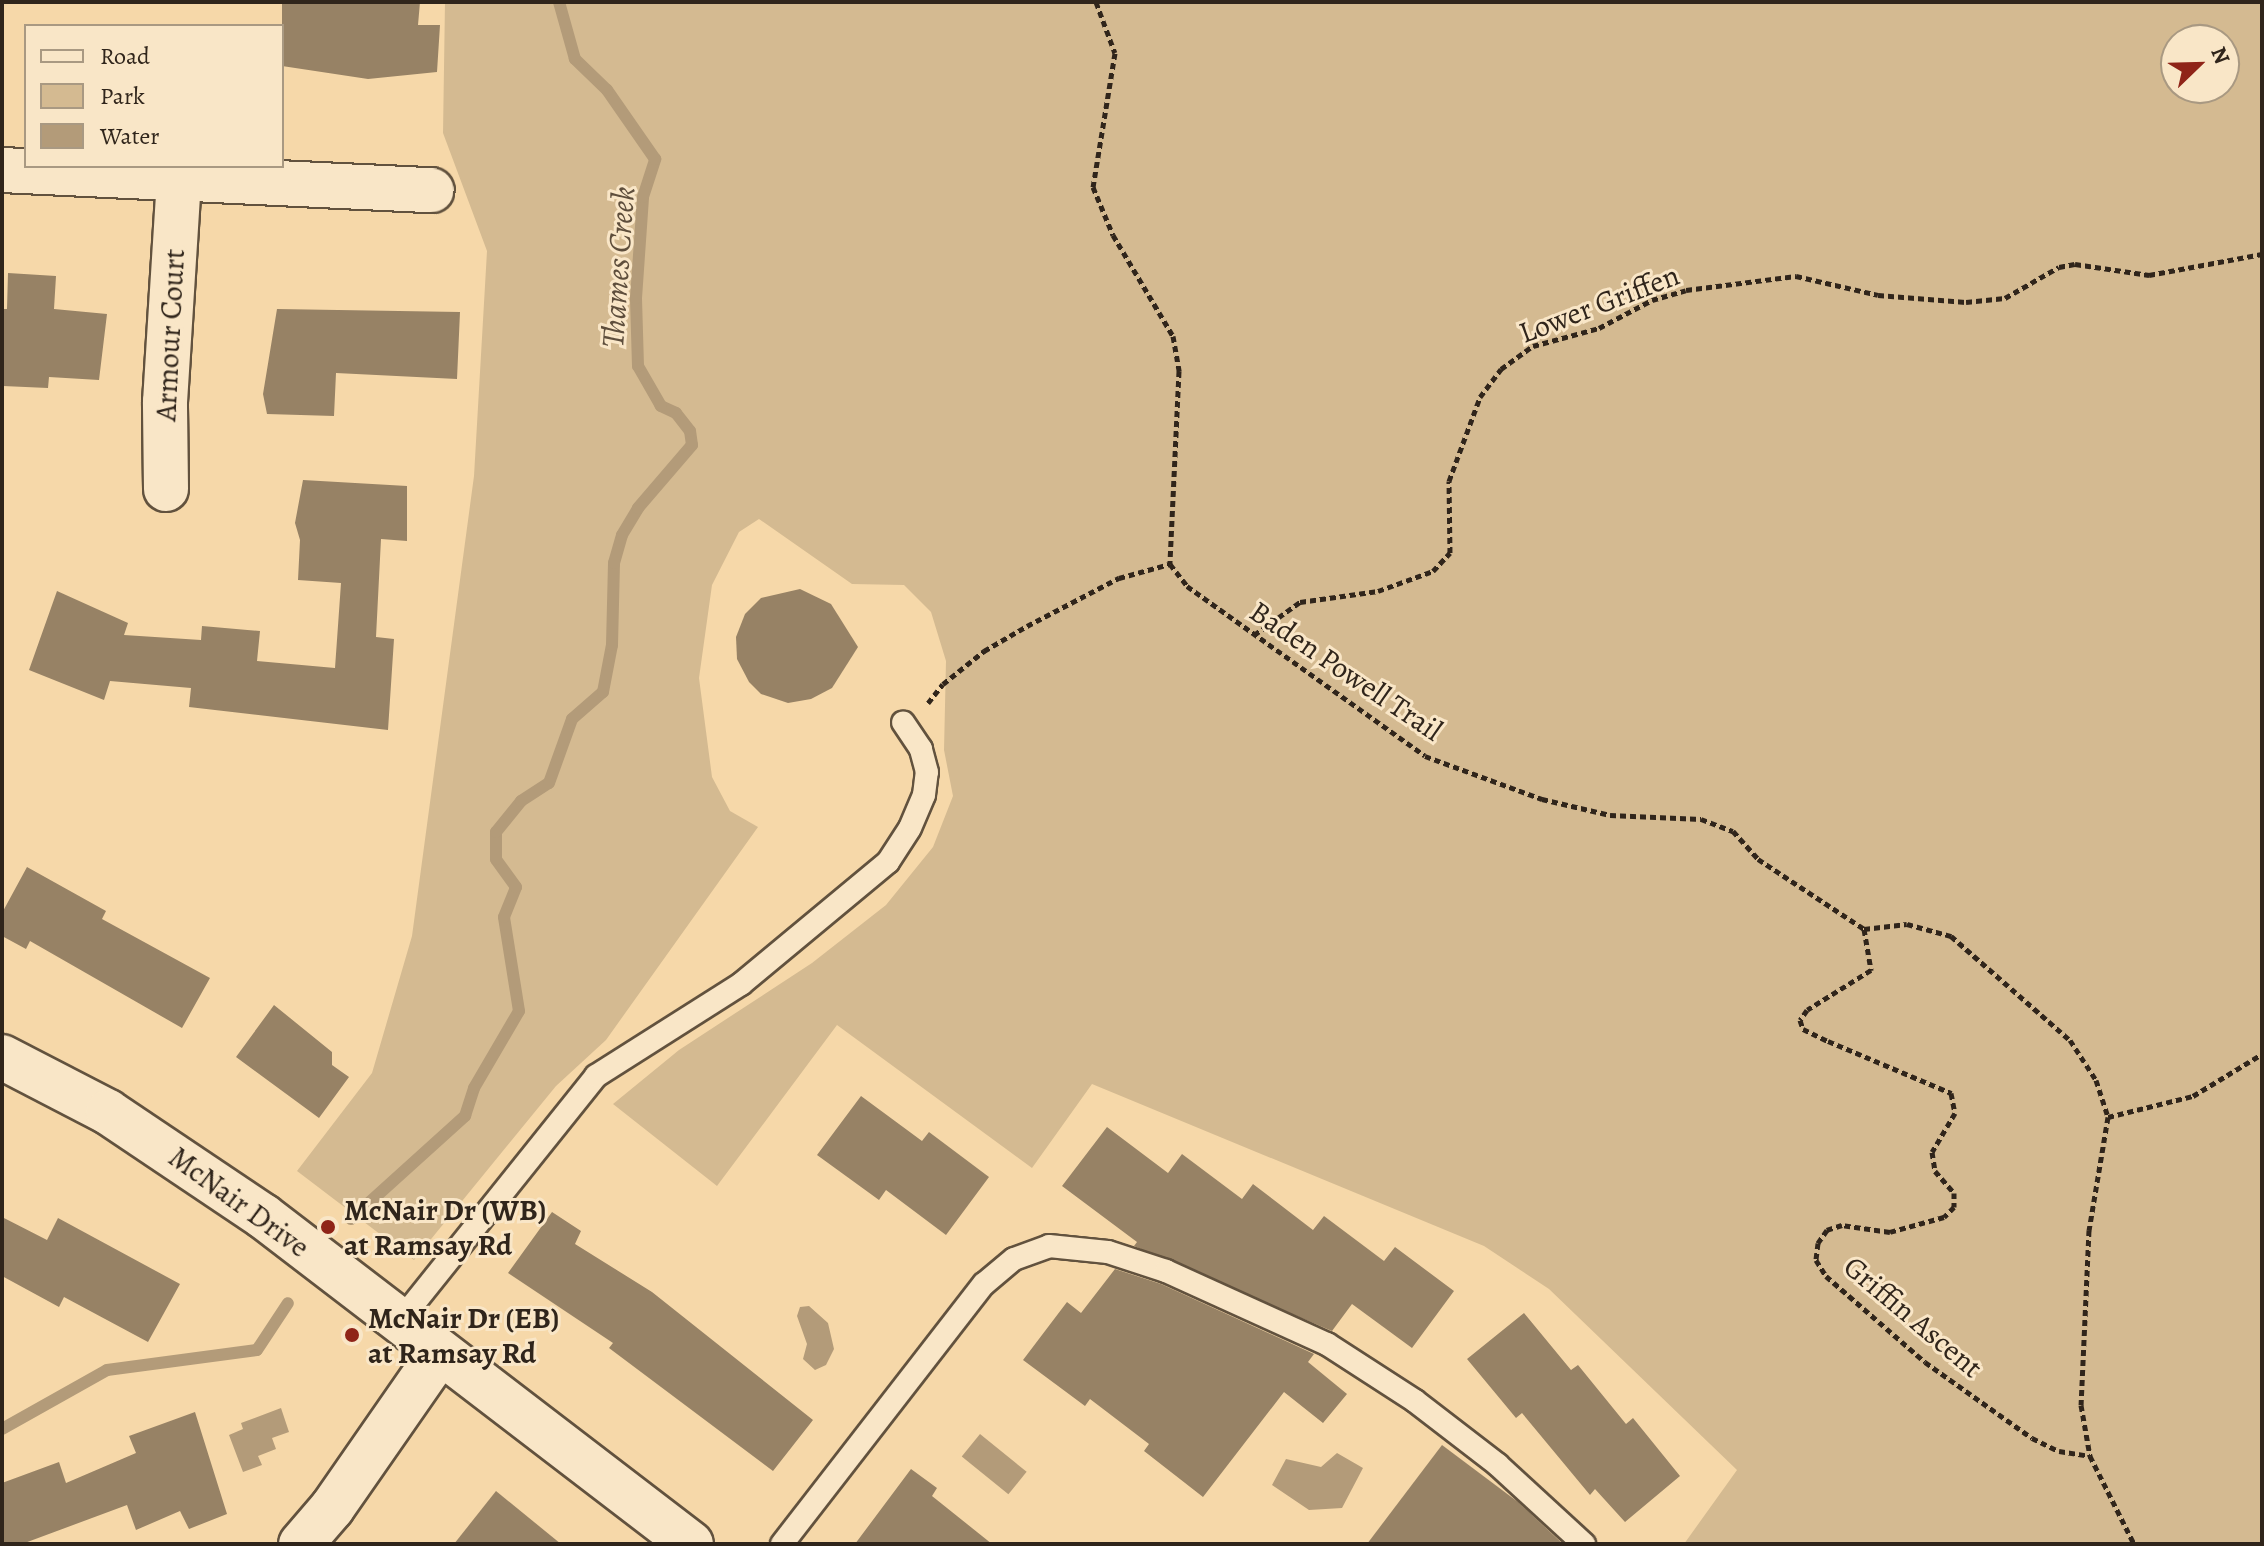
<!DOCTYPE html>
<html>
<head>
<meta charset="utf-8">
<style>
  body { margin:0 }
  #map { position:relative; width:2264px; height:1546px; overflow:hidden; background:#f6d8a9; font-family:Alegreya,serif }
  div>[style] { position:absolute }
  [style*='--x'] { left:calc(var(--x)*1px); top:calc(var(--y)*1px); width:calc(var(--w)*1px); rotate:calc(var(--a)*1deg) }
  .green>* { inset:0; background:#d4ba91 }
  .water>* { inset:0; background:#b39b79; transform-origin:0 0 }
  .stream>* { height:12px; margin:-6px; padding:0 6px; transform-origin:6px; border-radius:6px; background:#b39b79 }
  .building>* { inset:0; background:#978265 }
  .path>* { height:5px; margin-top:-2.5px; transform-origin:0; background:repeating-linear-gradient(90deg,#30251b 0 6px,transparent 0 10px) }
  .roads { filter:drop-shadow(2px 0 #62523e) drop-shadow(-2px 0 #62523e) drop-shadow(0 2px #62523e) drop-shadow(0 -2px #62523e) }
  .lane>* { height:22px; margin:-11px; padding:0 11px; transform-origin:11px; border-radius:11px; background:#f9e6c7 }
  .street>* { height:44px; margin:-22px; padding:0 22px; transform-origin:22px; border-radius:22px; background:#f9e6c7 }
  .dots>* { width:22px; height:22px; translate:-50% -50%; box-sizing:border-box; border:4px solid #f9e6c7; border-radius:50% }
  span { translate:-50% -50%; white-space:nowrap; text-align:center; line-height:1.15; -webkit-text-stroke:6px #f9e6c7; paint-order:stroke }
  .street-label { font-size:30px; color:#30251b }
  .poi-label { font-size:30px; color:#30251b; font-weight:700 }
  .left { translate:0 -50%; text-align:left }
  .water-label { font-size:32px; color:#5e4e3c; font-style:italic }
  .frame { position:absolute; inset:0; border:4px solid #30251b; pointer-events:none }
  .legend { position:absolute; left:24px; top:24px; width:260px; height:144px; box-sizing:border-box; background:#f9e6c7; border:2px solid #a99982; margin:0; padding:10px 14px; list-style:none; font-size:24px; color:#30251b }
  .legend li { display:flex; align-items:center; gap:16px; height:40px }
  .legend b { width:40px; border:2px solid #a99982 }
  .north { position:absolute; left:2160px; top:24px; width:80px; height:80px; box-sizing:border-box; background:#f9e6c7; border:2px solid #a99982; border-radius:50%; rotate:67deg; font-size:22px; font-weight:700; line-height:32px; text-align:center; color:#30251b }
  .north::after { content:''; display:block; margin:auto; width:28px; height:36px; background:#8f2418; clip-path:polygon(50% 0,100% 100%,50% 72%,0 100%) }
</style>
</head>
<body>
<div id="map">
  <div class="green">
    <i style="clip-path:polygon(evenodd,445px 2px,2262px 2px,2262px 1544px,1684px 1544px,1737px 1470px,1549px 1289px,1484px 1246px,1092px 1084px,1032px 1168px,837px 1025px,717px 1186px,613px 1104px,679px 1050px,812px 963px,886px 905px,933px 847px,953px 796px,944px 750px,946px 661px,931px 612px,904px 585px,852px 584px,759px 519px,739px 532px,712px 585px,699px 678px,712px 777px,730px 811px,758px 827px,606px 1040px,556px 1086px,414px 1260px,297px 1171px,372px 1073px,412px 936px,474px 476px,487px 251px,443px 133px,445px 2px,2176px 40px,2224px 40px,2224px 88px,2176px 88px,2176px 40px)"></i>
  </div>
  <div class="water">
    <i style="clip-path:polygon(809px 1306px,828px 1323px,834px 1349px,826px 1365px,815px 1370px,803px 1359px,807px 1344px,797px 1316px,800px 1307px)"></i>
    <i style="clip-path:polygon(281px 1408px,289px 1432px,272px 1438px,276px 1449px,258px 1456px,262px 1465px,243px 1472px,229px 1435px,243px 1429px,241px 1423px)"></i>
    <i style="left:980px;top:1434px;width:60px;height:29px;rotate:39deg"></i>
    <i style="clip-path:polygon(1337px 1453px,1363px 1468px,1342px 1508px,1309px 1510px,1272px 1485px,1286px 1459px,1321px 1467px)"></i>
  </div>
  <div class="stream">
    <i style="--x:351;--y:1219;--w:154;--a:-42.1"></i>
    <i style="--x:465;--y:1116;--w:29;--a:-72"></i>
    <i style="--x:474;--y:1088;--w:89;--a:-59.7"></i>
    <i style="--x:519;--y:1011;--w:95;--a:-99.1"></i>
    <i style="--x:504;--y:917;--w:32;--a:-68"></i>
    <i style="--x:516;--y:887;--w:34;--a:-126"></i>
    <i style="--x:496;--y:859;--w:27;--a:-90"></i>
    <i style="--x:496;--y:832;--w:40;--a:-51"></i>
    <i style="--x:521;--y:801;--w:33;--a:-33"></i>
    <i style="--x:549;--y:783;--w:68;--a:-70.2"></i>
    <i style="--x:572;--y:719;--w:41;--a:-41.1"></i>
    <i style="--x:603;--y:692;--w:48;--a:-79.2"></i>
    <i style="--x:612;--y:645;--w:82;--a:-88.6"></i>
    <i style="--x:614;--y:563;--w:29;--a:-74"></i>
    <i style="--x:622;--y:535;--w:31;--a:-59"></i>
    <i style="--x:638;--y:508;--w:83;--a:-49.4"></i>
    <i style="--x:692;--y:445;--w:14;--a:-98"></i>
    <i style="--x:690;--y:431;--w:23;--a:-128"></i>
    <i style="--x:676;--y:413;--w:17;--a:-155"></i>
    <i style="--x:661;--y:406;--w:46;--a:-119.9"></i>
    <i style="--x:638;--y:366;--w:68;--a:-91.7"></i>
    <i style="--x:636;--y:298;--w:101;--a:-86"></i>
    <i style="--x:643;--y:197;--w:40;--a:-72"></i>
    <i style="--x:655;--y:159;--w:84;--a:-124.8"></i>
    <i style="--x:607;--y:90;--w:45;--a:-135.9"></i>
    <i style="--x:575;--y:59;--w:59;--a:-105.7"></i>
    <i style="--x:2;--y:1429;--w:120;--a:-29.3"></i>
    <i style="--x:107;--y:1370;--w:151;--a:-7.6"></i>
    <i style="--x:257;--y:1350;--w:56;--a:-56.6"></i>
  </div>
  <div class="building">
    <i style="clip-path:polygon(282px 2px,420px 2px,418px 25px,440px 25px,437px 72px,368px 79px,282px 66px)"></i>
    <i style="clip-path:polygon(8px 273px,56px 276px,54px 309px,107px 314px,99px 380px,49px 377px,48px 388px,3px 386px,2px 309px,7px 309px)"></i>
    <i style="clip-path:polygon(277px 309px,460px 312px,457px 379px,336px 373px,334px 416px,267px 414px,263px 394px)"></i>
    <i style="clip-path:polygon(303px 480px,407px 486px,407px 541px,381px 539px,376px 637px,394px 639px,388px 730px,189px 707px,191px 688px,110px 681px,104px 700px,29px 670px,57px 591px,128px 623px,124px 635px,201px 640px,202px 626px,260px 631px,257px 661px,335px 668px,341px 583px,298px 580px,300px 540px,295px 523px)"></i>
    <i style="clip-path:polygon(800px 589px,831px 604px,858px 647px,832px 688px,811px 699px,788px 703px,761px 694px,749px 682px,737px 659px,736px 637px,745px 614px,761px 598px)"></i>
    <i style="clip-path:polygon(27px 867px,106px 911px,102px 919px,210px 978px,182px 1028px,30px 941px,26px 949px,2px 936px,2px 913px)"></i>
    <i style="clip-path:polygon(274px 1005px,332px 1052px,332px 1065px,349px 1077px,319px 1118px,236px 1057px)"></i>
    <i style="clip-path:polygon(861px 1096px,922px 1141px,929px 1132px,989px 1177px,946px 1235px,886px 1190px,879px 1200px,817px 1155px)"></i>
    <i style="clip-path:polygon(1107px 1127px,1168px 1173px,1182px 1154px,1242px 1199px,1253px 1184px,1313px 1230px,1324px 1216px,1384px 1261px,1395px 1247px,1454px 1291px,1412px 1348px,1352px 1304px,1332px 1331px,1134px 1246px,1137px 1242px,1062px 1186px)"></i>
    <i style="clip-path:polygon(552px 1212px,581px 1231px,575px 1244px,652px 1292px,813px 1420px,773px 1471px,609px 1348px,613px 1343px,508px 1273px)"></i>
    <i style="clip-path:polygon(2px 1217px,47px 1240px,58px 1218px,180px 1284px,148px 1342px,64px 1297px,59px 1307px,2px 1276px)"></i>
    <i style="clip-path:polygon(1115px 1269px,1161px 1284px,1314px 1354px,1308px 1362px,1347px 1394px,1323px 1423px,1284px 1392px,1203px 1497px,1144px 1451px,1149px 1444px,1090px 1399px,1085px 1406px,1023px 1360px,1067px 1302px,1081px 1313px)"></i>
    <i style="clip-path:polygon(1524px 1313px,1571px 1370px,1578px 1365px,1626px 1424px,1633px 1418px,1680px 1476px,1625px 1522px,1595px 1489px,1590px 1495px,1522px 1413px,1516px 1418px,1467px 1359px)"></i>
    <i style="clip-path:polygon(195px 1412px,227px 1514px,189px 1529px,180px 1511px,136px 1530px,127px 1505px,22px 1544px,2px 1544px,2px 1483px,59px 1462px,66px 1483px,136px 1453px,129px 1436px)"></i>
    <i style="clip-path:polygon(1442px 1445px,1518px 1502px,1563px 1544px,1367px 1544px)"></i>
    <i style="clip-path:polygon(911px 1469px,937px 1488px,932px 1496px,992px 1544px,855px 1544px)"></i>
    <i style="clip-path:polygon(496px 1491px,561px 1544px,454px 1544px)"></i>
  </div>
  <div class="path">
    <i style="--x:1096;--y:2;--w:54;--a:69.6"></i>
    <i style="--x:1115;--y:53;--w:136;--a:99.3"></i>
    <i style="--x:1093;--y:187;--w:52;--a:67.4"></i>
    <i style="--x:1113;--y:235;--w:117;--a:59.3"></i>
    <i style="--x:1173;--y:336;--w:36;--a:80"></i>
    <i style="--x:1179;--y:371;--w:193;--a:92.7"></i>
    <i style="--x:1170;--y:564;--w:28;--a:52"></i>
    <i style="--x:1187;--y:586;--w:292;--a:35.5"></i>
    <i style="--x:1425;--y:756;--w:125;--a:20.2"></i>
    <i style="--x:1542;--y:799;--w:70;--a:13.2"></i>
    <i style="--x:1610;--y:815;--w:91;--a:2.5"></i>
    <i style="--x:1701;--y:819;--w:34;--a:21"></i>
    <i style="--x:1733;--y:831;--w:38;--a:48"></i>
    <i style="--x:1758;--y:859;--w:127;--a:33.4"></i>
    <i style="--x:1864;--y:929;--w:43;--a:-6.6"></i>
    <i style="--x:1907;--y:924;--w:46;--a:15.3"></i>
    <i style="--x:1951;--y:936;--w:158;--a:41.2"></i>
    <i style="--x:2070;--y:1040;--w:48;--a:57"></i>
    <i style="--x:2096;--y:1080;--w:39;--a:72"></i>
    <i style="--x:2108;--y:1117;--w:115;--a:99.5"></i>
    <i style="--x:2089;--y:1230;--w:175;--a:92.6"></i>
    <i style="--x:2081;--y:1405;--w:52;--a:80"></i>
    <i style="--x:2090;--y:1456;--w:98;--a:63.4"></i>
    <i style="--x:1254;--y:635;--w:57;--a:-35.7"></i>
    <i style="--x:1300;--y:602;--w:79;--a:-8"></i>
    <i style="--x:1378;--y:591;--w:59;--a:-20"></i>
    <i style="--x:1433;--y:571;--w:25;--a:-47"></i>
    <i style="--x:1450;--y:553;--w:72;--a:-90.8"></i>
    <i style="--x:1449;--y:481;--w:90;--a:-69.7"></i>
    <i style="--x:1480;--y:397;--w:35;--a:-53"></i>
    <i style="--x:1501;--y:369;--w:39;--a:-36"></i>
    <i style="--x:1533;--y:346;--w:68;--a:-15.3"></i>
    <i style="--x:1599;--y:328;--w:60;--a:-27.8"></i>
    <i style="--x:1652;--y:300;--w:35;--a:-16"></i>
    <i style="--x:1686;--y:290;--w:111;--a:-7.3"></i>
    <i style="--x:1796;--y:276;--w:84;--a:13"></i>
    <i style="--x:1878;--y:295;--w:88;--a:4.5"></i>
    <i style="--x:1966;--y:302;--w:39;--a:-6"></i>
    <i style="--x:2005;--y:298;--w:62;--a:-29.9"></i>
    <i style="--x:2059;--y:267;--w:16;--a:-11"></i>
    <i style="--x:2075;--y:264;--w:75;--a:8.5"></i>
    <i style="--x:2149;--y:275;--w:115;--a:-10.5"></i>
    <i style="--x:928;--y:703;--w:24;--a:-52"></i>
    <i style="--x:943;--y:684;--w:53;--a:-38.8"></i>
    <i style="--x:984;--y:651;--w:50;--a:-30.2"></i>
    <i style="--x:1027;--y:626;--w:104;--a:-27.6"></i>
    <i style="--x:1119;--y:578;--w:53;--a:-15.4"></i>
    <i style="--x:1864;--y:929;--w:42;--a:80.3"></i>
    <i style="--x:1871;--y:970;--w:75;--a:148"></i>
    <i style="--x:1807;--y:1010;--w:12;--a:125"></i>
    <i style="--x:1800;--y:1020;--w:9;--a:72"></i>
    <i style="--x:1803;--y:1029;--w:28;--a:26"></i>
    <i style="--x:1828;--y:1041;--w:134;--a:22.9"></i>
    <i style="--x:1951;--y:1093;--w:20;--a:79"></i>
    <i style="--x:1955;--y:1113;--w:45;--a:120.5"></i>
    <i style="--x:1932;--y:1152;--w:19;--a:81"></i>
    <i style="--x:1935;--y:1171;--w:29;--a:49"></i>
    <i style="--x:1954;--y:1193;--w:14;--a:90"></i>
    <i style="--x:1954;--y:1207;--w:14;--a:135"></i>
    <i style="--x:1944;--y:1217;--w:56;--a:164.5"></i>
    <i style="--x:1890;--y:1232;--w:49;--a:-171.7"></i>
    <i style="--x:1842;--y:1225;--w:16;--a:162"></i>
    <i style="--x:1827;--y:1230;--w:16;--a:125"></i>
    <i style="--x:1818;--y:1243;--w:17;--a:97"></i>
    <i style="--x:1816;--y:1260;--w:19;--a:58"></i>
    <i style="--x:1826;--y:1276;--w:131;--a:41"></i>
    <i style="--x:1925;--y:1362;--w:131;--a:35.4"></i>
    <i style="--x:2032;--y:1438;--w:30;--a:26"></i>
    <i style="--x:2059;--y:1451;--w:31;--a:9"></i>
    <i style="--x:2108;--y:1117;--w:88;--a:-13.9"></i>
    <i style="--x:2193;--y:1096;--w:81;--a:-31.3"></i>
  </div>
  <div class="roads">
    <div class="lane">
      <i style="--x:399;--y:1322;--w:315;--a:-51.3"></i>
      <i style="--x:596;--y:1076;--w:172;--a:-32.4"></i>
      <i style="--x:741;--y:984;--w:191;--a:-39.7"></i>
      <i style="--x:888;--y:862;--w:40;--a:-57.1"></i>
      <i style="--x:910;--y:828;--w:36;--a:-67"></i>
      <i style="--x:924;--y:795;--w:23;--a:-83"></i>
      <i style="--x:927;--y:772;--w:24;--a:-105"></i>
      <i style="--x:921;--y:749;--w:32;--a:-124"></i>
      <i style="--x:782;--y:1544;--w:329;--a:-52.2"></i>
      <i style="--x:984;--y:1284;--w:39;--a:-40"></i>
      <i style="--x:1014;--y:1259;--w:37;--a:-20"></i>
      <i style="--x:1049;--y:1246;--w:59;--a:5.8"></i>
      <i style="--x:1108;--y:1252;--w:61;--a:18.1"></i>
      <i style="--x:1166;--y:1271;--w:177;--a:24.4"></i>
      <i style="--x:1327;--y:1344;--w:105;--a:32.9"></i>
      <i style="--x:1415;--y:1401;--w:105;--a:37.6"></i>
      <i style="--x:1498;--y:1465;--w:117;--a:42.6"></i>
    </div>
    <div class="street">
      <i style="--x:2;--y:170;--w:430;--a:2.7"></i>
      <i style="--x:166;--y:489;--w:87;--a:-90.7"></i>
      <i style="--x:165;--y:402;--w:222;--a:-86.4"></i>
      <i style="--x:2;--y:1057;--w:119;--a:27.4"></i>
      <i style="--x:108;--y:1112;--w:187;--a:33.9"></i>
      <i style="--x:263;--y:1216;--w:539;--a:37.46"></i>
      <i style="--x:301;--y:1544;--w:48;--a:-49.3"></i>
      <i style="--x:332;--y:1508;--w:188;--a:-55.2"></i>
    </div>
  </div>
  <div class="dots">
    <i style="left:328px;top:1227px;background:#8f2418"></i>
    <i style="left:352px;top:1335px;background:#8f2418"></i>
  </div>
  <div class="street-label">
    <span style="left:1599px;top:304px;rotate:-21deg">Lower Griffen</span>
    <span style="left:170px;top:335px;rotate:-87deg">Armour Court</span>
    <span style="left:1346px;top:671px;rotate:34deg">Baden Powell Trail</span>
    <span style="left:239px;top:1202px;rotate:36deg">McNair Drive</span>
    <span style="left:1913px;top:1317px;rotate:40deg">Griffin Ascent</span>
  </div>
  <div class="poi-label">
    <span class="left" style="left:344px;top:1227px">McNair Dr (WB)<br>at Ramsay Rd</span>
    <span class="left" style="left:368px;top:1335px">McNair Dr (EB)<br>at Ramsay Rd</span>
  </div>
  <div class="water-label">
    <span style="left:618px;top:267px;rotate:-86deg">Thames Creek</span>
  </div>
  <div class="frame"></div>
  <ul class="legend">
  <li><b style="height:10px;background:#f9e6c7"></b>Road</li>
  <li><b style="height:22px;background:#d4ba91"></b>Park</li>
  <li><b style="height:22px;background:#b39b79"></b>Water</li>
  </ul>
  <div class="north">N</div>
</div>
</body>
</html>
